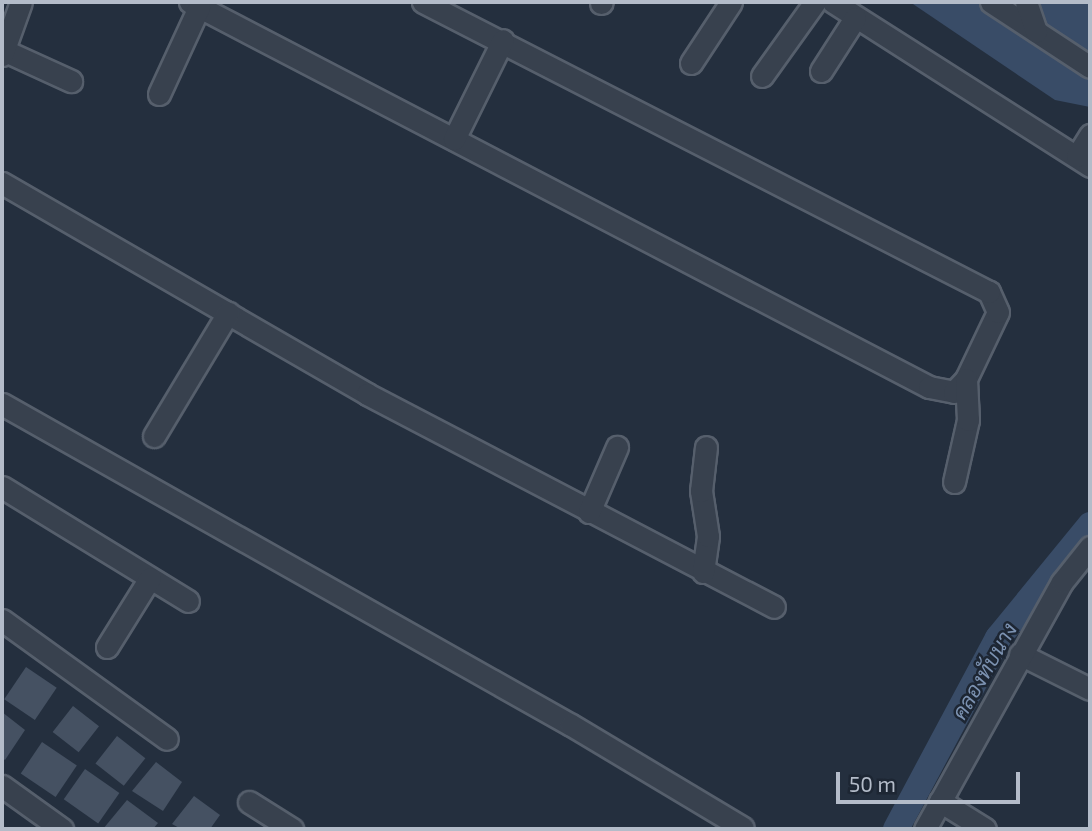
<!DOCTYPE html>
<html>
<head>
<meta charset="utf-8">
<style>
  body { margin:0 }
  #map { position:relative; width:1092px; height:831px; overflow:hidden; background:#242f3e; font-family:"Exo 2",Sarabun,sans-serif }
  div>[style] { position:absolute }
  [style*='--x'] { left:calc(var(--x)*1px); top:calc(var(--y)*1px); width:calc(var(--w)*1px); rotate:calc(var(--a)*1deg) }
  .water>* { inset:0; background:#394c67 }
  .canal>* { height:26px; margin:-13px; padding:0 13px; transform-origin:13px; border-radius:13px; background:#394c67 }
  .building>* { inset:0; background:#455162; transform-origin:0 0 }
  .roads { filter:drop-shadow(2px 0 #565f6c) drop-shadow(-2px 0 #565f6c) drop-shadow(0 2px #565f6c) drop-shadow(0 -2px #565f6c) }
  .street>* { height:21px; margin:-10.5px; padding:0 10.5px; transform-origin:10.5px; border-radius:10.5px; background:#38414e }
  span { translate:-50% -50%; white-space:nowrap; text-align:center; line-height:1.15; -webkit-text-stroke:5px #1d2633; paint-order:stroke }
  .water-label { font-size:21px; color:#7c92b1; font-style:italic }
  .frame { position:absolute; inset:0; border:4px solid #b4bcc9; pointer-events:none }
  .scale { position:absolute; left:836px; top:772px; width:184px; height:32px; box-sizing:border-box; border:4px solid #b4bcc9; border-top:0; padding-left:9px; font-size:21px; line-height:24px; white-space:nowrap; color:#b4bcc9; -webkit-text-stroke:5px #1d2633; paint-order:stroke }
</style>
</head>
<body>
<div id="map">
  <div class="water">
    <i style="clip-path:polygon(910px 2px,1090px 2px,1090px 107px,1055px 100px)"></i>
  </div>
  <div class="canal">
    <i style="--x:896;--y:829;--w:217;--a:-61.9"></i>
    <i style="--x:998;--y:638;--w:146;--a:-50.8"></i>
  </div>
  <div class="building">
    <i style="left:26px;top:667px;width:37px;height:39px;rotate:34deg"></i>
    <i style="left:73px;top:706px;width:33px;height:33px;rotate:38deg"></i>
    <i style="clip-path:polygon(2px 712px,25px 730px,5px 760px,2px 758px)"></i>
    <i style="left:117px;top:736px;width:36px;height:35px;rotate:38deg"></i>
    <i style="left:42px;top:742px;width:42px;height:38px;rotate:34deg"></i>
    <i style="clip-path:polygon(156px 762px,182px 782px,163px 811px,132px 791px)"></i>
    <i style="left:85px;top:769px;width:42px;height:37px;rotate:35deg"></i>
    <i style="clip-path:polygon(194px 796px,220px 815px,210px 829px,181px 829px,172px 824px)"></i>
    <i style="clip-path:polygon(127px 800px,158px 823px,153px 829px,103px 829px)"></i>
  </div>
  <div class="roads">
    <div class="street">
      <i style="--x:190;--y:2;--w:833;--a:27.52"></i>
      <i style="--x:929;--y:387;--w:25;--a:11"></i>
      <i style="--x:954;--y:392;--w:18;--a:-47"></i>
      <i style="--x:966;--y:379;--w:74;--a:-64.5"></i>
      <i style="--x:998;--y:312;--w:22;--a:-114"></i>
      <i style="--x:989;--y:292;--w:636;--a:-152.87"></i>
      <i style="--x:833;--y:2;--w:305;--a:32.5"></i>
      <i style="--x:991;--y:2;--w:118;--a:33.3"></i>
      <i style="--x:1026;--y:2;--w:31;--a:71"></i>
      <i style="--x:601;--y:3;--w:1;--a:-45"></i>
      <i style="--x:3;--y:50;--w:75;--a:24.5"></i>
      <i style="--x:2;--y:55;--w:56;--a:-70.3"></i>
      <i style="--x:691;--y:63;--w:73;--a:-56.7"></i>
      <i style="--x:821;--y:71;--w:63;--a:-57.3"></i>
      <i style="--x:762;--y:76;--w:91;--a:-54.4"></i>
      <i style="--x:159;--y:94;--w:96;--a:-65.3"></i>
      <i style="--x:454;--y:139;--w:110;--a:-63.7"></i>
      <i style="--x:1077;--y:156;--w:25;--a:-58"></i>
      <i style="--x:2;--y:183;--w:422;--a:30"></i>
      <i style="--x:367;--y:394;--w:459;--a:27.6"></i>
      <i style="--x:2;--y:404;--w:653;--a:29.43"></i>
      <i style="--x:571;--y:725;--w:200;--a:30.9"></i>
      <i style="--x:154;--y:436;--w:144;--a:-59"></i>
      <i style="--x:954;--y:482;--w:64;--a:-77.3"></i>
      <i style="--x:968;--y:420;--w:41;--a:-92.8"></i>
      <i style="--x:2;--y:487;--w:218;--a:31.5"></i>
      <i style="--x:589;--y:512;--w:71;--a:-66.7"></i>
      <i style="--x:703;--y:572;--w:36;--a:-82"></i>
      <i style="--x:708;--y:536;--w:46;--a:-98.8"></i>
      <i style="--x:701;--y:491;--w:44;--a:-83.5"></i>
      <i style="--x:2;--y:620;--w:203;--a:35.8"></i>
      <i style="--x:107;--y:647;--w:81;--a:-58.1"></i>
      <i style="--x:1020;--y:654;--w:78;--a:26.6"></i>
      <i style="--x:2;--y:786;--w:74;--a:35.6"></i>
      <i style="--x:940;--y:801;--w:53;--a:31.9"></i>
      <i style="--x:249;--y:802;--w:51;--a:32.1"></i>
      <i style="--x:925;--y:829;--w:282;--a:-61"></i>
      <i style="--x:1062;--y:582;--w:45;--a:-51.3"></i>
    </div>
  </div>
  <div class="water-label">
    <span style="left:984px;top:671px;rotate:-60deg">คลองทับนาง</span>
  </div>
  <div class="frame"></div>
  <div class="scale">50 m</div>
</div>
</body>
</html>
